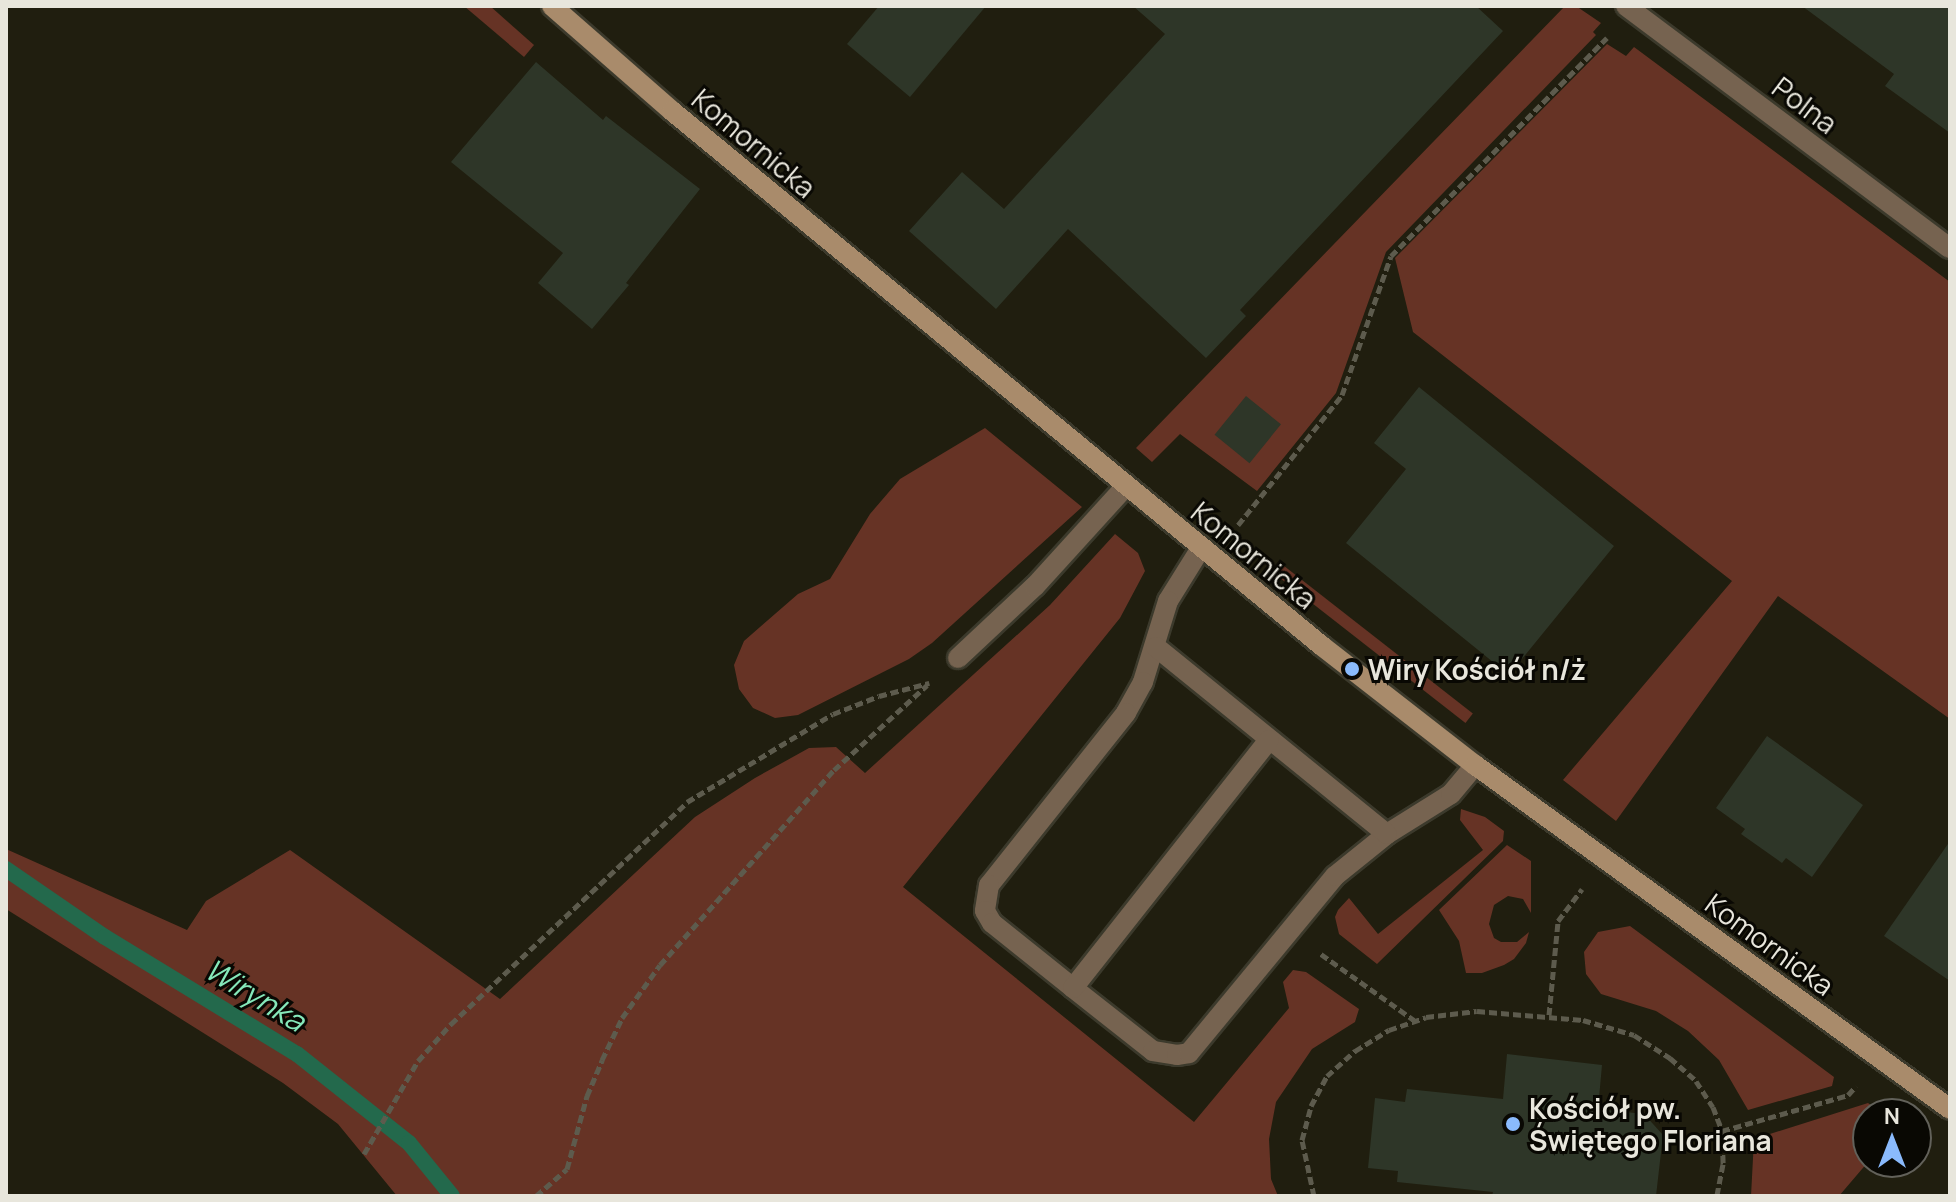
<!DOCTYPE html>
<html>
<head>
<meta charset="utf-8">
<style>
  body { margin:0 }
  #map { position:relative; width:1956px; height:1202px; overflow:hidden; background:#201e0f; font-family:Manrope,sans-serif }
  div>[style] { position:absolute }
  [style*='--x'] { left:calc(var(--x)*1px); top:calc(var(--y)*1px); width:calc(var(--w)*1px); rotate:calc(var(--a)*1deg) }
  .green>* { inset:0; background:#663325; transform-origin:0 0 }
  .stream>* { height:16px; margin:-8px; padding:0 8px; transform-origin:8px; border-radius:8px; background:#23694c }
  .building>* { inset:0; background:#2e3628; transform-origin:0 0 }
  .path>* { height:5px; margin-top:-2.5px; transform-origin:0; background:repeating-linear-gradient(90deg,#5d5b4d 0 8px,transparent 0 12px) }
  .roads { filter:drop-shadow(2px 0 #3c3a2c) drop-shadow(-2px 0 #3c3a2c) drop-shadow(0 2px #3c3a2c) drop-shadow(0 -2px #3c3a2c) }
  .lane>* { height:20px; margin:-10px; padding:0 10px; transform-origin:10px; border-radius:10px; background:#766350 }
  .street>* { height:20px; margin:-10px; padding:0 10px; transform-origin:10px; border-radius:10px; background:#766350 }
  .secondary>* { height:20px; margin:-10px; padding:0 10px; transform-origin:10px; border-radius:10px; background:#a98b6b }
  .dots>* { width:22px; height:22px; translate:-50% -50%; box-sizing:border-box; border:4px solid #090803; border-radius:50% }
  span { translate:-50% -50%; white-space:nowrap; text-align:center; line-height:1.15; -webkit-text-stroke:6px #090803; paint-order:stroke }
  .street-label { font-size:28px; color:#e8e6dc }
  .poi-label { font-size:28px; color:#e8e6dc; font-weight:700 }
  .left { translate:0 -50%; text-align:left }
  .water-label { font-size:30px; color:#86e8ba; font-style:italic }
  .frame { position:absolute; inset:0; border:8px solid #e8e6dc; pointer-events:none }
  .north { position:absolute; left:1852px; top:1098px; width:80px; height:80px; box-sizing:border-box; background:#090803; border:2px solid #62615a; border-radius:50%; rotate:0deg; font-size:22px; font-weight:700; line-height:32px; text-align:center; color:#e8e6dc }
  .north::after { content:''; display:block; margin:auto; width:28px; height:36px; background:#8abafc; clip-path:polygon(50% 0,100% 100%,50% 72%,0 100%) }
</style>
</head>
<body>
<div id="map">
  <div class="green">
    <i style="clip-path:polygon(464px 6px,490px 6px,534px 45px,524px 57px)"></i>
    <i style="clip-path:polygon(1565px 6px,1576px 6px,1601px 23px,1593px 32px,1596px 35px,1386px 252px,1336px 393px,1257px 491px,1180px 434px,1152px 462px,1136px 448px)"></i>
    <i style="clip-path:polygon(1607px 44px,1626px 56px,1634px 47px,1950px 282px,1950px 719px,1778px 596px,1616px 821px,1563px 780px,1732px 581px,1413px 332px,1395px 258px)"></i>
    <i style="clip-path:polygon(985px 428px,1082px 507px,932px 643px,909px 659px,798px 715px,775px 718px,753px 708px,739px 689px,734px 665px,744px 641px,798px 594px,830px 579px,870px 514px,900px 479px)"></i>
    <i style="clip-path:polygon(1115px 534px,1138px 553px,1145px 571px,1120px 618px,903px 887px,1194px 1122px,1289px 1008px,1283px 982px,1293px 970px,1306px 972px,1359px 1009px,1355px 1022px,1312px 1049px,1276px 1102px,1269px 1139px,1271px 1179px,1278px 1196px,397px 1196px,338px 1124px,283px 1083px,6px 909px,6px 849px,187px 930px,206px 901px,290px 850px,500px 999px,695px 817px,755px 778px,809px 748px,836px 747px,865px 773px,1050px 605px)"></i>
    <i style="left:1279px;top:562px;width:246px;height:12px;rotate:38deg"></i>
    <i style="clip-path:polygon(1461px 809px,1485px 817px,1504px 831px,1503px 841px,1377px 964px,1339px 934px,1335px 917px,1338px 910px,1349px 898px,1378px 934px,1483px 850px,1460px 820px)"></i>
    <i style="clip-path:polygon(1507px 845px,1531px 861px,1531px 913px,1523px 899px,1508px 896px,1494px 905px,1489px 924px,1494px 938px,1501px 942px,1517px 942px,1529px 932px,1526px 943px,1514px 959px,1504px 965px,1482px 973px,1466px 973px,1459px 941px,1439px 910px)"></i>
    <i style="clip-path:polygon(1630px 926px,1834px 1077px,1832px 1086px,1748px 1110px,1719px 1060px,1688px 1031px,1656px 1011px,1601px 994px,1586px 974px,1584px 952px,1598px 932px)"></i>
    <i style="clip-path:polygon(1868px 1103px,1883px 1114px,1868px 1114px,1868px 1162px,1839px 1196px,1751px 1196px,1754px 1139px)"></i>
  </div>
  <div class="stream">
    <i style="--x:6;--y:869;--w:120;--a:34.5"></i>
    <i style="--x:105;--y:937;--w:225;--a:31.4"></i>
    <i style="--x:297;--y:1054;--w:143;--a:38.5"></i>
    <i style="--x:409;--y:1143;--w:68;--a:50.9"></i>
  </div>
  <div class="building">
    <i style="clip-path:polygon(879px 6px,986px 6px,910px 97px,847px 44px)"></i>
    <i style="clip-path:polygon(1133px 6px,1476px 6px,1503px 31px,1240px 310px,1246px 316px,1206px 358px,1068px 229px,996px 309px,909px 231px,962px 172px,1004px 209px,1165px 34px)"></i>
    <i style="clip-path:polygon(1802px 6px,1950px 6px,1950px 133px,1885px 86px,1894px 74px)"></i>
    <i style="clip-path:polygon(536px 62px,603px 120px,606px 116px,700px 189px,626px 283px,629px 285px,592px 329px,538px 283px,563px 253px,451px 162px)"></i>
    <i style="clip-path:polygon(1419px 387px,1614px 546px,1509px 675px,1346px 543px,1406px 469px,1374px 443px)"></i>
    <i style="left:1246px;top:396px;width:45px;height:50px;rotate:39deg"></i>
    <i style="clip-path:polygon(1767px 736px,1863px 805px,1812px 877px,1786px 858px,1782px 863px,1741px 834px,1745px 829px,1716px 808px)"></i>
    <i style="clip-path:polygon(1950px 841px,1950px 981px,1884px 936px)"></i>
    <i style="clip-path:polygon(1507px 1054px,1602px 1065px,1598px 1109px,1644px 1114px,1663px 1135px,1656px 1196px,1492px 1196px,1493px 1192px,1397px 1182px,1398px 1171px,1368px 1168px,1375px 1098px,1405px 1102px,1407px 1089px,1503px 1099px)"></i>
  </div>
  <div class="path">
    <i style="--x:1238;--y:525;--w:166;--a:-51.3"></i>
    <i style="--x:1342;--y:395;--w:147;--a:-70.6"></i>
    <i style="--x:1391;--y:256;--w:307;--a:-45.3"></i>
    <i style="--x:1321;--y:954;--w:114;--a:35.4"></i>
    <i style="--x:1549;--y:1015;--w:94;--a:-84.5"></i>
    <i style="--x:1558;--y:921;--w:40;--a:-53"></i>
    <i style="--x:1722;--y:1131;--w:131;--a:-15.9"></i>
    <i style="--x:1848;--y:1095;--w:12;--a:-48"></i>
    <i style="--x:364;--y:1154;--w:108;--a:-59.9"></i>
    <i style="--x:418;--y:1061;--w:50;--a:-48.3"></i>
    <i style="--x:451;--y:1024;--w:324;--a:-43.2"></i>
    <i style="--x:687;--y:802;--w:170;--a:-31.1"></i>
    <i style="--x:833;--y:714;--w:49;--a:-21.4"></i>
    <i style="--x:879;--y:696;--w:52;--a:-14.6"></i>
    <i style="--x:536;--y:1196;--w:41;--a:-41.1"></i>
    <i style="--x:567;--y:1169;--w:76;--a:-74.7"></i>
    <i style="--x:587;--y:1096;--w:39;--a:-67"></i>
    <i style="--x:602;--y:1060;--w:47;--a:-64.5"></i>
    <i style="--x:622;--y:1018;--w:65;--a:-54.4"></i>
    <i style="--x:660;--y:965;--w:261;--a:-48.3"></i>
    <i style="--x:834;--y:770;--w:126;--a:-42.4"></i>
    <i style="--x:1314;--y:1196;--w:57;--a:-102.1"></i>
    <i style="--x:1302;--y:1140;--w:35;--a:-75"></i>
    <i style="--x:1311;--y:1106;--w:34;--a:-62"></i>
    <i style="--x:1327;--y:1076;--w:38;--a:-42"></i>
    <i style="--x:1355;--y:1051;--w:40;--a:-32"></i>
    <i style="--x:1389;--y:1030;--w:39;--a:-19"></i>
    <i style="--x:1426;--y:1017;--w:51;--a:-6.7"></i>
    <i style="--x:1477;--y:1011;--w:106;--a:4.9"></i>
    <i style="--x:1583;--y:1020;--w:53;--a:16.4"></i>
    <i style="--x:1634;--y:1035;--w:43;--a:32.6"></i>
    <i style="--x:1670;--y:1058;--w:35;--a:41"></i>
    <i style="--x:1696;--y:1081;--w:31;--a:57"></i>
    <i style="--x:1713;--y:1107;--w:26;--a:69"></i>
    <i style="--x:1722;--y:1131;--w:33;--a:88"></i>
    <i style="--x:1723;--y:1164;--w:33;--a:101"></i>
  </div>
  <div class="roads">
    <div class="lane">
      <i style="--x:1201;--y:548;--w:62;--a:121.9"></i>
      <i style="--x:1168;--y:601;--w:85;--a:107.2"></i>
      <i style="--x:1143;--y:682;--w:35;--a:119"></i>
      <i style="--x:1126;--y:713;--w:220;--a:128.5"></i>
      <i style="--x:989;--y:885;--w:26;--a:99"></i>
      <i style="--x:985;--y:911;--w:14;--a:60"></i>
      <i style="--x:992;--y:923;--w:104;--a:38.7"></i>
      <i style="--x:1073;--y:988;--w:102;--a:38.2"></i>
      <i style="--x:1153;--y:1051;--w:24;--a:9"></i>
      <i style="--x:1177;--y:1055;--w:12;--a:-9"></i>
      <i style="--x:1189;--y:1053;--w:229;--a:-50.5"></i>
      <i style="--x:1335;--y:876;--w:67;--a:-38.9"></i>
      <i style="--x:1387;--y:834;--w:75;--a:-32"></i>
      <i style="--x:1451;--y:794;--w:38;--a:-50"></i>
      <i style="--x:1156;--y:647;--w:297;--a:39"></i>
      <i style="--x:958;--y:658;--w:105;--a:-43.1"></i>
      <i style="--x:1035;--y:586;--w:134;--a:-47.7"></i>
      <i style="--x:1073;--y:988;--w:316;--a:-51.7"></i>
    </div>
    <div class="street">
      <i style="--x:1626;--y:6;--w:404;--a:36.8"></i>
    </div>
    <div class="secondary">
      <i style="--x:552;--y:6;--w:159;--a:41.2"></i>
      <i style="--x:672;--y:111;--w:842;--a:39.46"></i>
      <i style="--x:1322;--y:646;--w:194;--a:37.9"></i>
      <i style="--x:1475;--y:765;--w:586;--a:35.91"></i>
    </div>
  </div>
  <div class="dots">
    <i style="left:1352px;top:669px;background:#8abafc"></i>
    <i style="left:1513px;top:1124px;background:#8abafc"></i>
  </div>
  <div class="street-label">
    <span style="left:1805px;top:105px;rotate:37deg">Polna</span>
    <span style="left:754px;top:143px;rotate:40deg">Komornicka</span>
    <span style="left:1254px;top:555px;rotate:39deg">Komornicka</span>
    <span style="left:1770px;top:944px;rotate:36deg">Komornicka</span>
  </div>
  <div class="poi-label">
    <span class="left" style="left:1368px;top:669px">Wiry Kościół n/ż</span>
    <span class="left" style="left:1529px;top:1124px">Kościół pw.<br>Świętego Floriana</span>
  </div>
  <div class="water-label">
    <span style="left:255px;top:995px;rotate:31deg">Wirynka</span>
  </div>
  <div class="frame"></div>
  <div class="north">N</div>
</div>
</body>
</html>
